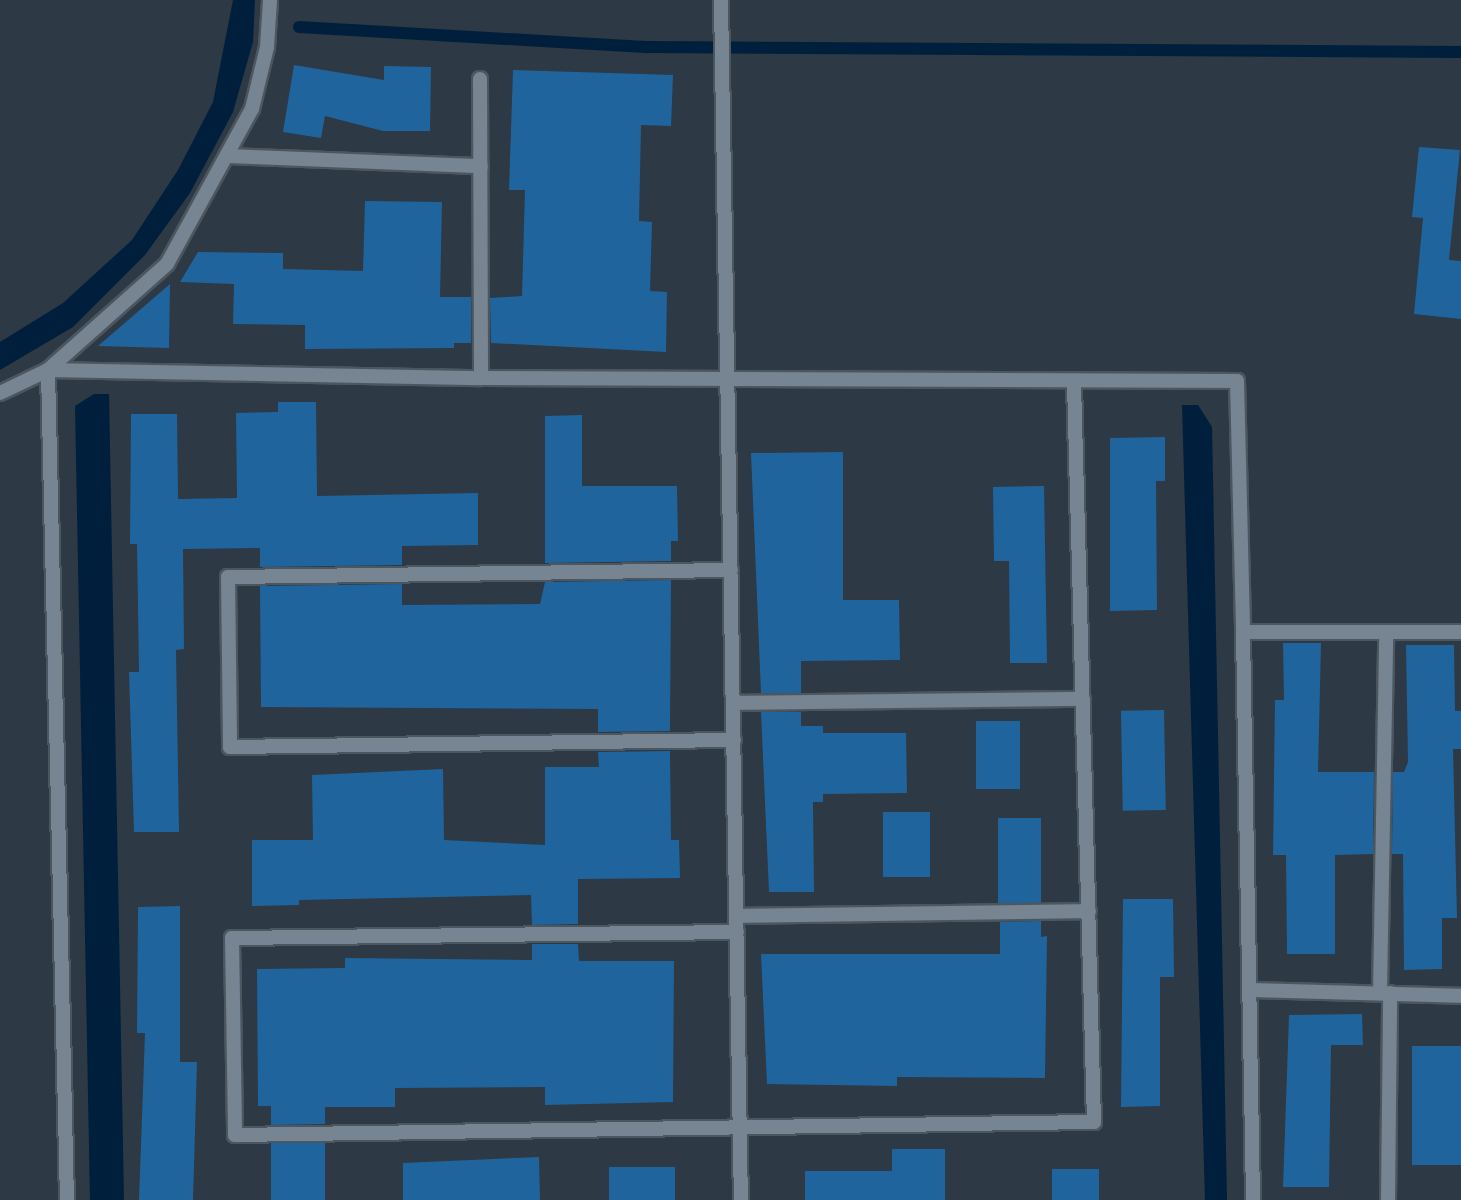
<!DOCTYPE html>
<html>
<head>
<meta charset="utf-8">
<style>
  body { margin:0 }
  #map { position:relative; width:1461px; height:1200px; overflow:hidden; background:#2d3944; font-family:Overpass,sans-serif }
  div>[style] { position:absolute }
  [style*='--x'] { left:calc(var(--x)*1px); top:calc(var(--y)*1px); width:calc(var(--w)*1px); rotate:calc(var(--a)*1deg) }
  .water>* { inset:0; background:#001f3c }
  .stream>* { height:12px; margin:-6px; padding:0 6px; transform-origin:6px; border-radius:6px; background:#001f3c }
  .building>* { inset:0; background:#20649d; transform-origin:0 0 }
  .roads { filter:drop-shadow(2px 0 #4c565f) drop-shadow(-2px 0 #4c565f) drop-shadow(0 2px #4c565f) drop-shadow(0 -2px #4c565f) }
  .street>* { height:14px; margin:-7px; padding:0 7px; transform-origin:7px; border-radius:7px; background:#778491 }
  span { translate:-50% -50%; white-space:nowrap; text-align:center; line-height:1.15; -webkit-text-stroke:6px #232f39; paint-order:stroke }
</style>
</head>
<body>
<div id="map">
  <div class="water">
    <i style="clip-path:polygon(233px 0,255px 0,253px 42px,233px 112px,190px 193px,145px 255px,73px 327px,0 370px,0 342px,63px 303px,132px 240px,178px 170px,213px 102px)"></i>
    <i style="clip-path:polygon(94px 394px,109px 394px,124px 1200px,90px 1200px,75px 406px)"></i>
    <i style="clip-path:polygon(1182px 405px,1198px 405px,1212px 427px,1227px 1200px,1205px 1200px)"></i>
  </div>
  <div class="stream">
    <i style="--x:299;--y:27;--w:351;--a:3.3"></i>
    <i style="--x:649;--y:47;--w:812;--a:0.35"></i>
  </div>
  <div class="building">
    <i style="clip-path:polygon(294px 65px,384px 80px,384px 66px,431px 67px,430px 131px,383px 131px,325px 116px,321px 138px,283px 132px)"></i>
    <i style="clip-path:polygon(513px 70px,673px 75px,671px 126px,641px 125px,639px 221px,652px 222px,650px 291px,667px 292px,666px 352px,491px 343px,490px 298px,522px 296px,525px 190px,509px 190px)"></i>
    <i style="clip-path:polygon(1419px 147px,1460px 150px,1449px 260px,1461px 261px,1461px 319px,1414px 314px,1423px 218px,1412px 217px)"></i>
    <i style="clip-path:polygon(365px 201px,442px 202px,440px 297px,471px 297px,471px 343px,454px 343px,454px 348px,305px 349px,305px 325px,233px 324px,234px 284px,180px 282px,198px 252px,283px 253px,283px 269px,363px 271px)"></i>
    <i style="clip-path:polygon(170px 284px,169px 348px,98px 346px)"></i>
    <i style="clip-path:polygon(278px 402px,316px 402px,317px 496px,478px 493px,478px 545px,402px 546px,402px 565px,260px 567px,260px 548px,183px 549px,184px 649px,176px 650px,179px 832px,134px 832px,129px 672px,139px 672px,137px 544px,130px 544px,131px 414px,177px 414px,178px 499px,237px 498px,236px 413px,278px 412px)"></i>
    <i style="clip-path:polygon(582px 415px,582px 486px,677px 486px,678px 541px,671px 541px,671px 561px,545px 563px,545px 416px)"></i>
    <i style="clip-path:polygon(1165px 437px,1165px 481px,1156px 481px,1157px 610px,1110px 611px,1110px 438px)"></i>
    <i style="clip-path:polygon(843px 452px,843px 600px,899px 600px,900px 660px,801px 661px,801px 693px,761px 693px,751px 453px)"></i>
    <i style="clip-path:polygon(1044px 486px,1047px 663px,1010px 663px,1009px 561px,994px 561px,993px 487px)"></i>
    <i style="clip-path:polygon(671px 580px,670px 731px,598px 732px,598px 709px,261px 707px,260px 586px,402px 584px,402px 605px,540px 604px,545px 582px)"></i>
    <i style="clip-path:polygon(1283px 643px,1321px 643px,1318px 772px,1374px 772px,1373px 854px,1335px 855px,1335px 954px,1287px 954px,1286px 855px,1273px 855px,1275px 700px,1284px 700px)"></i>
    <i style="clip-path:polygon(1406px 645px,1454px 645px,1455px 711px,1461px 711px,1461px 749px,1453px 749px,1457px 918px,1442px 918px,1442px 969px,1404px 970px,1403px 854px,1392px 854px,1393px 772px,1404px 772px,1408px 762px)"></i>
    <i style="left:1164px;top:710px;width:100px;height:43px;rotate:89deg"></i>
    <i style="clip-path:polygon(761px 712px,801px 712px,801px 726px,823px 726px,823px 733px,906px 733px,907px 793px,823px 794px,823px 802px,813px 802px,814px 892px,769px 892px)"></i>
    <i style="left:1020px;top:721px;width:68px;height:44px;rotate:90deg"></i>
    <i style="clip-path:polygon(670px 751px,671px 840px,679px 840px,680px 878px,578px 879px,578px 924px,532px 925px,531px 895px,299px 900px,299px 905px,252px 906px,252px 840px,313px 840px,312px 775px,443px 769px,444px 840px,545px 845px,545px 767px,599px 767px,598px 752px)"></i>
    <i style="left:930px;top:812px;width:65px;height:47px;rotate:90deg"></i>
    <i style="left:998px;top:818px;width:43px;height:85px"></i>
    <i style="clip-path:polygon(1123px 899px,1173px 899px,1174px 977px,1160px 977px,1160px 1106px,1121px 1107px)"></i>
    <i style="clip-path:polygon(180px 906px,180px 1062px,197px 1062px,193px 1200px,139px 1200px,145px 1033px,137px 1033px,138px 907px)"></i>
    <i style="clip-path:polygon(1041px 921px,1041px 937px,1047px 936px,1045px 1078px,897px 1077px,897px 1086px,767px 1084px,761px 954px,1000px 954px,1000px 922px)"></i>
    <i style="clip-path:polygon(532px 944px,578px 944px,579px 961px,674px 961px,673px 1102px,545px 1105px,545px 1087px,395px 1088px,395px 1107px,325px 1107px,325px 1124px,271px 1125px,271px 1106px,258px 1106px,257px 969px,345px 968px,345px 958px,532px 960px)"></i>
    <i style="clip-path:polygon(1362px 1014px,1363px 1045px,1331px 1045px,1329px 1187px,1283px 1187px,1289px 1015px)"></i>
    <i style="left:1412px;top:1046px;width:49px;height:119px"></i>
    <i style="left:325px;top:1143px;width:57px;height:54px;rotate:90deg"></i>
    <i style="clip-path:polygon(892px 1149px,945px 1149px,945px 1200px,805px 1200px,805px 1171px,892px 1171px)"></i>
    <i style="clip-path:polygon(539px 1157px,540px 1200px,403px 1200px,403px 1163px)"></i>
    <i style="left:675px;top:1167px;width:33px;height:66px;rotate:90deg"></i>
    <i style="left:1099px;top:1169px;width:31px;height:47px;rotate:90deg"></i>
  </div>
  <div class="roads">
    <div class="street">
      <i style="--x:721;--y:0;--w:1200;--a:89.05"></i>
      <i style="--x:480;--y:79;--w:299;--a:89.8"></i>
      <i style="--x:229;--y:156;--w:252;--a:2.3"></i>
      <i style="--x:48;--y:370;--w:433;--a:1.1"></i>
      <i style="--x:481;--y:378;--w:756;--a:0.23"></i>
      <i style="--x:1237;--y:381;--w:251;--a:88.6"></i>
      <i style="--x:1243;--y:632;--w:218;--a:0"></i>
      <i style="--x:48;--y:370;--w:830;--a:88.69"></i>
      <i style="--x:0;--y:393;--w:53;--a:-25.6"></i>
      <i style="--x:48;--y:370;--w:159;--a:-41.7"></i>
      <i style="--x:167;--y:264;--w:177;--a:-61.3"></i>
      <i style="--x:252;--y:109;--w:64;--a:-76.4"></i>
      <i style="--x:267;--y:47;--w:47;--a:-86.3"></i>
      <i style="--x:731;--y:570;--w:503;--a:179.2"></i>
      <i style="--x:228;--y:577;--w:170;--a:89.3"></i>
      <i style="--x:230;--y:747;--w:504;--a:-0.8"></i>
      <i style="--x:1243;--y:632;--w:568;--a:88.99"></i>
      <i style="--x:733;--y:703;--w:350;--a:-0.7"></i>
      <i style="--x:737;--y:916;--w:352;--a:-0.8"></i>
      <i style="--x:737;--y:932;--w:505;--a:179.32"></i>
      <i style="--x:232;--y:938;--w:197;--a:89.1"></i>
      <i style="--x:235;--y:1135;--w:859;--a:-0.87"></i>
      <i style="--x:1094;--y:1122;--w:741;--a:-91.55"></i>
      <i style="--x:1249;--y:990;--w:212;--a:1.6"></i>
      <i style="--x:1380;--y:992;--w:359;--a:-89"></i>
      <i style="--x:1388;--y:1200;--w:207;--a:-89.4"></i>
    </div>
  </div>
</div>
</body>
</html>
